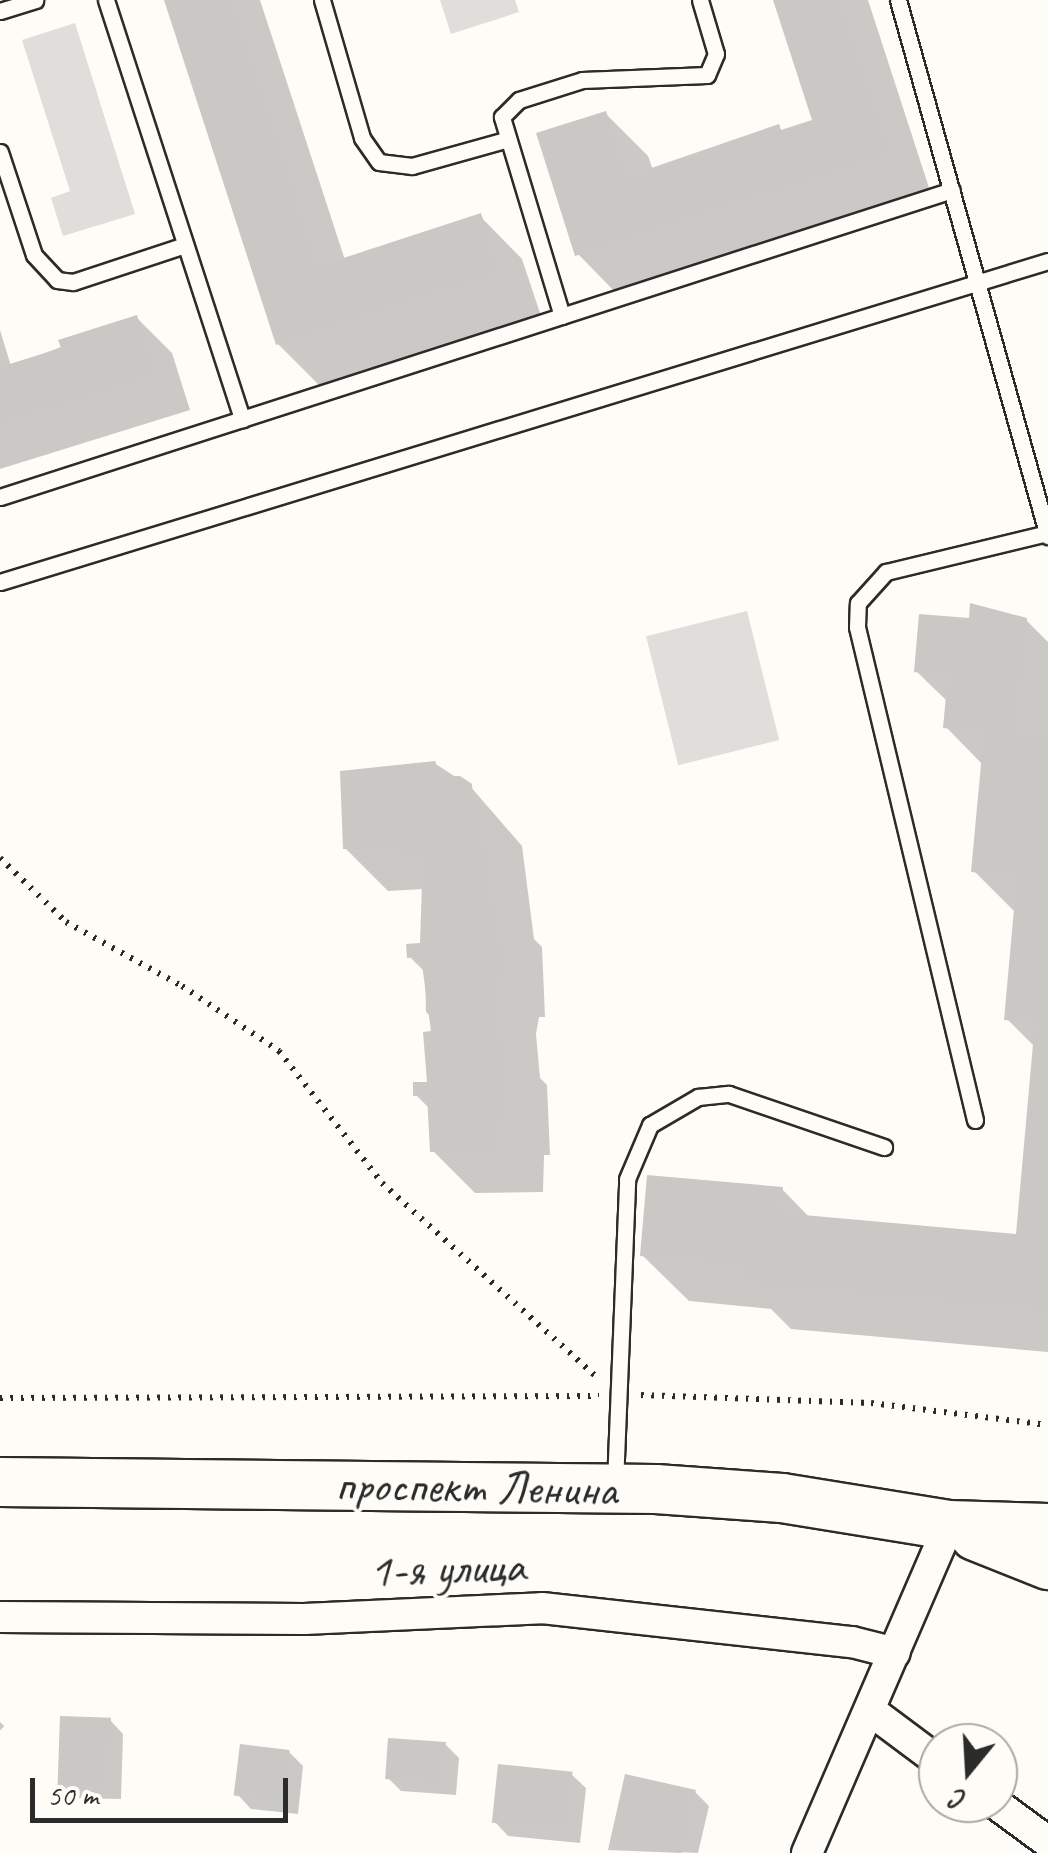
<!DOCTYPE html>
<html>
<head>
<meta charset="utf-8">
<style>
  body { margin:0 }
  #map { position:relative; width:1048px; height:1853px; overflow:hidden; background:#fdfcf7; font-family:Caveat,sans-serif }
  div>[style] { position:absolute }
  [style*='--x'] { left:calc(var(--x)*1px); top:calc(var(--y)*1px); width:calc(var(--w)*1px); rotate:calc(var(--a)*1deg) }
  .green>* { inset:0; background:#dfdeda; transform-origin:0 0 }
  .shadow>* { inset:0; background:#0003; transform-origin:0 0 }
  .building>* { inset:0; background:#c9c8c4; transform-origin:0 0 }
  .path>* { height:6px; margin-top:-3px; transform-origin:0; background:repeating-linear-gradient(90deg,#2b2b2b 0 2.5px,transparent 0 10.5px) }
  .roads { filter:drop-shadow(2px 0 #2b2b2b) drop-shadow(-2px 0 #2b2b2b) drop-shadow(0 2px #2b2b2b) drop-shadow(0 -2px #2b2b2b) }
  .service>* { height:15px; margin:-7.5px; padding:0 7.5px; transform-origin:7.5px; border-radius:7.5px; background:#fdfcf7 }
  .minor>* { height:30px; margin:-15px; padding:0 15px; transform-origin:15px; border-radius:15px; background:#fdfcf7 }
  .primary>* { height:48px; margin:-24px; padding:0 24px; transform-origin:24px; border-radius:24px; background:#fdfcf7 }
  span { translate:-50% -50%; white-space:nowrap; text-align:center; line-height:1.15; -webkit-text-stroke:8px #fdfcf7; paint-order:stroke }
  .street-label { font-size:48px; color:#2b2b2b }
  .north { position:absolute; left:918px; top:1723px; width:100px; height:100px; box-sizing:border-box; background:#fdfcf7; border:2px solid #a9a8a5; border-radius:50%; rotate:198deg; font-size:28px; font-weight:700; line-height:40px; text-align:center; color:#2b2b2b }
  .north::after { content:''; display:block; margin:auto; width:35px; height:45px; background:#2b2b2b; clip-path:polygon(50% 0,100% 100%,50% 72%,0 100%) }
  .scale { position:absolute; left:30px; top:1778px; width:258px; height:45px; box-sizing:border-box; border:5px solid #2b2b2b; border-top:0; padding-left:12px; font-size:30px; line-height:35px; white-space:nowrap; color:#2b2b2b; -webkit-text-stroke:8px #fdfcf7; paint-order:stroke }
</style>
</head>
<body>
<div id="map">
  <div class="green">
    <i style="clip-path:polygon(440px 0,515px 0,519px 12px,451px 34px)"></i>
    <i style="clip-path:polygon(75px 23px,135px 214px,63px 236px,51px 198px,70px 191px,22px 40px)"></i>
    <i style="left:747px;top:611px;width:133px;height:104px;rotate:76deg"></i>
  </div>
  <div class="shadow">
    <i style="clip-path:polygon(167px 0,260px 0,345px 260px,480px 216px,522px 259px,541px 316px,320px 386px,278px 344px)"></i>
    <i style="clip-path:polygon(776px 0,868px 0,932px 197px,620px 297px,578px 254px,605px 113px,648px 156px,653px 170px,778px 127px,783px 132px,815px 122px)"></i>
    <i style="clip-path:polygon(137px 318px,172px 353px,190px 410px,0 469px,0 330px,11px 366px)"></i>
    <i style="clip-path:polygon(1026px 620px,1048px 642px,1048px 1352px,791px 1329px,771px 1309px,689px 1301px,642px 1255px,782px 1189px,811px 1219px,1018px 1237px,1035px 1047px,1007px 1019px,1016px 913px,974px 871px,983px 765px,946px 727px,948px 702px,916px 671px,971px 621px)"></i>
    <i style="clip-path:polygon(434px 763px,470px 786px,522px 846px,534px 939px,542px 947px,545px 1017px,539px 1017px,536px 1034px,540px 1078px,547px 1085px,550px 1155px,544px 1155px,543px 1192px,475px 1193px,432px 1150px,430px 1109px,416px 1095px,430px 1084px,433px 1019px,426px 1012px,425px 972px,410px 957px,422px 946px,424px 889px,388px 891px,345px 848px)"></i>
    <i style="clip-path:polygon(110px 1720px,123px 1734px,121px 1799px,75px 1798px,61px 1784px)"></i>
    <i style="left:0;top:1722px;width:6px;height:80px;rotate:45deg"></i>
    <i style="clip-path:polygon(445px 1744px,459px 1758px,456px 1795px,401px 1791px,388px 1778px)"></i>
    <i style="clip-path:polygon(289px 1752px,303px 1766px,298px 1814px,251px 1809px,238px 1795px)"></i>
    <i style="clip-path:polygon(572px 1775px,586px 1788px,580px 1843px,508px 1836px,495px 1822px)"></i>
    <i style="clip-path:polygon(695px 1792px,709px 1806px,698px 1853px,610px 1849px)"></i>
  </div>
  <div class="building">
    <i style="clip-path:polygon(164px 0,233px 0,319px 266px,481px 213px,500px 273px,276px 345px)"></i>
    <i style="clip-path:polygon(773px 0,841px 0,891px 154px,575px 256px,536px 133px,606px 111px,628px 176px,779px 124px,781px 130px,812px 120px)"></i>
    <i style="clip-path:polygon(137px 315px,156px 376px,0 424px,0 367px,61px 348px,58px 340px)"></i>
    <i style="clip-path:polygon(970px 603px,1027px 618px,1017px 735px,1048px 737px,1048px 1311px,742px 1284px,744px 1265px,640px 1256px,647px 1175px,783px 1187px,781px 1213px,1016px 1234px,1035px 1022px,1004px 1020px,1017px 876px,971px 872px,984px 732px,943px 728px,948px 674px,914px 672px,919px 614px,969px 618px)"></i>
    <i style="clip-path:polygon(435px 761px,441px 776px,460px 776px,472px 784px,473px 801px,480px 801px,493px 902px,500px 902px,503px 975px,497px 976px,494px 990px,499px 1040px,506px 1040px,509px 1114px,502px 1114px,501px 1151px,430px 1152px,427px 1095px,413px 1096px,413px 1082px,427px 1082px,423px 1032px,431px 1031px,421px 957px,407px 958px,406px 944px,420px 943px,423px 854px,398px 855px,398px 847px,343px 849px,340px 771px)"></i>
    <i style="left:60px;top:1716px;width:51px;height:69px;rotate:2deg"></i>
    <i style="left:388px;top:1738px;width:58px;height:41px;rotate:4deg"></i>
    <i style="left:240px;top:1744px;width:50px;height:52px;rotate:7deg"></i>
    <i style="left:498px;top:1764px;width:75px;height:59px;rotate:6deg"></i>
    <i style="clip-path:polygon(625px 1774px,696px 1790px,682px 1853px,608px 1850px)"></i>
  </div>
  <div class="path">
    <i style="--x:0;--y:858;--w:92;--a:44.1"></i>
    <i style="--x:66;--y:922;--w:132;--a:28.9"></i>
    <i style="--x:182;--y:986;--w:117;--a:33.8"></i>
    <i style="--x:279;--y:1051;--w:167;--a:52"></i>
    <i style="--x:382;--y:1183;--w:290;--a:42.1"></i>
    <i style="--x:641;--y:1395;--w:230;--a:2"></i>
    <i style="--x:871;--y:1403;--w:178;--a:7.1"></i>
    <i style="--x:0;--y:1398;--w:599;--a:-0.19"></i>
  </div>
  <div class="roads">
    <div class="service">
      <i style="--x:106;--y:0;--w:441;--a:72"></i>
      <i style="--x:322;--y:0;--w:144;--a:73.8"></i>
      <i style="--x:362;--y:138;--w:29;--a:55"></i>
      <i style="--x:379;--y:162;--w:33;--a:7"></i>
      <i style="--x:412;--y:166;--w:97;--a:-15.6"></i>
      <i style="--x:898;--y:0;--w:557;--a:74.37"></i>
      <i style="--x:0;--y:11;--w:37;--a:-17"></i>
      <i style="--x:0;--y:152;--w:108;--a:71.7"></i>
      <i style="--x:34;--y:255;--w:34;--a:47"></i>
      <i style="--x:57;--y:280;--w:16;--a:7"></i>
      <i style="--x:73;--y:282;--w:118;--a:-18.3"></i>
      <i style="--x:562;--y:316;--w:208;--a:-106.8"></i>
      <i style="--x:502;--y:117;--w:24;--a:-45"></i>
      <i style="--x:519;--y:100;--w:66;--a:-17.6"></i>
      <i style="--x:582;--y:80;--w:125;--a:-2.3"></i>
      <i style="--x:707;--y:75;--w:23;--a:-67"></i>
      <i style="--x:716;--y:54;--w:56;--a:-106.5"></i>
      <i style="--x:0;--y:497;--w:1000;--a:-17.87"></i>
      <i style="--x:0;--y:582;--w:1096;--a:-17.03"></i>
      <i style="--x:975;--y:1120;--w:507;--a:-103.46"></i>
      <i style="--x:857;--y:627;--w:24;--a:-88"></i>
      <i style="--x:858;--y:603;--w:42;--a:-47.9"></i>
      <i style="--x:886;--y:572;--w:166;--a:-13.6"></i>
      <i style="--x:615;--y:1484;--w:305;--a:-87.7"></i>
      <i style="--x:627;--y:1179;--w:59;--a:-66.9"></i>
      <i style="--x:650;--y:1125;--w:56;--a:-30.3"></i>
      <i style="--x:698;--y:1097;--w:31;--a:-6"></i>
      <i style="--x:729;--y:1094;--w:164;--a:18.9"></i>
    </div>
    <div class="minor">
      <i style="--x:0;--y:1617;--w:304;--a:0.4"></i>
      <i style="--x:304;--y:1619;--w:238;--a:-2.6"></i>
      <i style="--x:542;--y:1608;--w:312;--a:6.3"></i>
      <i style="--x:852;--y:1642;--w:44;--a:14.3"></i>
      <i style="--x:871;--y:1711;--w:84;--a:36.7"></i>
      <i style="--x:995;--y:1803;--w:66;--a:36.3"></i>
      <i style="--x:807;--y:1853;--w:357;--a:-66.6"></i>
    </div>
    <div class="primary">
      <i style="--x:0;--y:1482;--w:656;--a:0.61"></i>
      <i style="--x:656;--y:1489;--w:126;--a:4.1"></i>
      <i style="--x:782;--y:1498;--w:169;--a:9.2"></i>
      <i style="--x:949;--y:1525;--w:99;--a:1.7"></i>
      <i style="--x:975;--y:1536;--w:79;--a:21.7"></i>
    </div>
  </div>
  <div class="street-label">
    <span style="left:476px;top:1487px;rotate:1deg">проспект Ленина</span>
    <span style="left:447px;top:1568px;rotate:-2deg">1-я улица</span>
  </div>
  <div class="north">С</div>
  <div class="scale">50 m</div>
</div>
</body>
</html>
